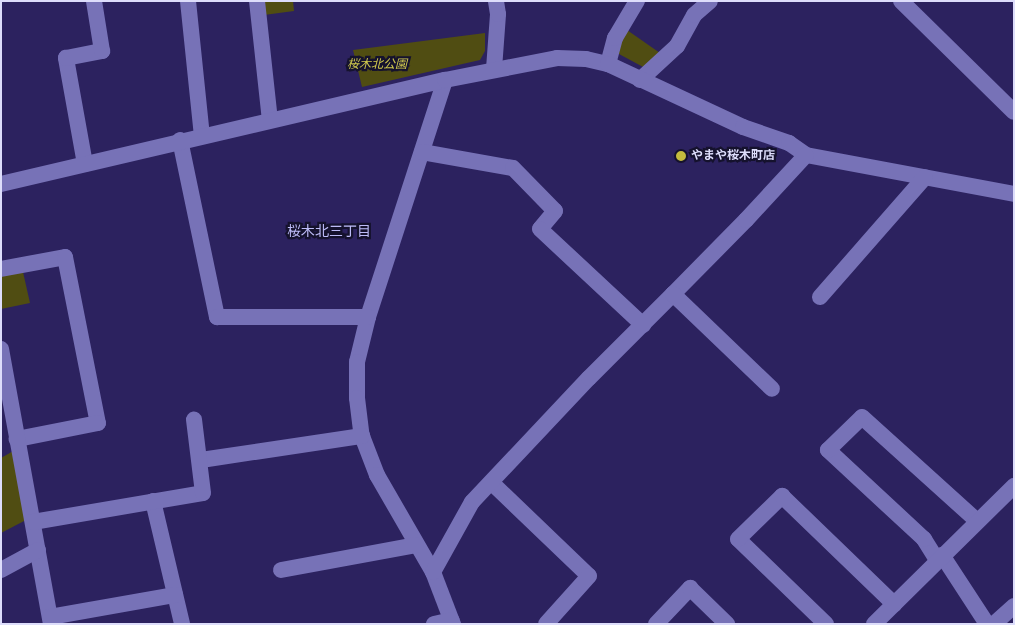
<!DOCTYPE html>
<html>
<head>
<meta charset="utf-8">
<style>
  body { margin:0 }
  #map { position:relative; width:1015px; height:625px; overflow:hidden; background:#2c225f; font-family:"Roboto Serif","Noto Sans JP",serif }
  div>[style] { position:absolute }
  [style*='--x'] { left:calc(var(--x)*1px); top:calc(var(--y)*1px); width:calc(var(--w)*1px); rotate:calc(var(--a)*1deg) }
  .green>* { inset:0; background:#504d12 }
  .street>* { height:16px; margin:-8px; padding:0 8px; transform-origin:8px; border-radius:8px; background:#7772b7 }
  .dots>* { width:14px; height:14px; translate:-50% -50%; box-sizing:border-box; border:2px solid #15122d; border-radius:50% }
  span { translate:-50% -50%; white-space:nowrap; text-align:center; line-height:1.15; -webkit-text-stroke:4.5px #15122d; paint-order:stroke }
  .park-label { font-size:12px; color:#d0c94d; font-style:italic }
  .poi-label { font-size:12px; color:#ddddfb; font-weight:700 }
  .left { translate:0 -50%; text-align:left }
  .neighbourhood-label { font-size:14px; color:#bdbbf7 }
  .frame { position:absolute; inset:0; border:2px solid #ddddfb; pointer-events:none }
</style>
</head>
<body>
<div id="map">
  <div class="green">
    <i style="clip-path:polygon(262px 1px,293px 1px,294px 11px,264px 15px)"></i>
    <i style="clip-path:polygon(627px 30px,660px 53px,645px 68px,619px 54px,618px 45px)"></i>
    <i style="clip-path:polygon(485px 33px,485px 51px,480px 60px,362px 87px,353px 50px)"></i>
    <i style="clip-path:polygon(23px 272px,30px 303px,1px 309px,1px 276px)"></i>
    <i style="clip-path:polygon(15px 450px,26px 520px,1px 533px,1px 458px)"></i>
  </div>
  <div class="street">
    <i style="--x:188;--y:1;--w:136;--a:84.1"></i>
    <i style="--x:257;--y:1;--w:120;--a:83.8"></i>
    <i style="--x:901;--y:1;--w:158;--a:44.5"></i>
    <i style="--x:608;--y:64;--w:27;--a:-75"></i>
    <i style="--x:615;--y:38;--w:43;--a:-59.3"></i>
    <i style="--x:494;--y:69;--w:55;--a:-85.8"></i>
    <i style="--x:498;--y:14;--w:13;--a:-99"></i>
    <i style="--x:445;--y:80;--w:249;--a:108"></i>
    <i style="--x:368;--y:317;--w:46;--a:103.7"></i>
    <i style="--x:357;--y:362;--w:36;--a:90"></i>
    <i style="--x:357;--y:398;--w:38;--a:83"></i>
    <i style="--x:362;--y:436;--w:42;--a:69"></i>
    <i style="--x:377;--y:475;--w:112;--a:60"></i>
    <i style="--x:433;--y:572;--w:56;--a:69"></i>
    <i style="--x:640;--y:80;--w:50;--a:-42.6"></i>
    <i style="--x:677;--y:46;--w:35;--a:-61"></i>
    <i style="--x:694;--y:15;--w:21;--a:-41"></i>
    <i style="--x:180;--y:140;--w:181;--a:78.2"></i>
    <i style="--x:217;--y:317;--w:151;--a:0"></i>
    <i style="--x:422;--y:152;--w:92;--a:10"></i>
    <i style="--x:513;--y:168;--w:60;--a:45.7"></i>
    <i style="--x:555;--y:211;--w:23;--a:130"></i>
    <i style="--x:540;--y:229;--w:141;--a:43"></i>
    <i style="--x:85;--y:164;--w:108;--a:-100.2"></i>
    <i style="--x:66;--y:58;--w:37;--a:-11"></i>
    <i style="--x:102;--y:51;--w:51;--a:-99.1"></i>
    <i style="--x:1;--y:184;--w:456;--a:-13.2"></i>
    <i style="--x:445;--y:80;--w:114;--a:-11.1"></i>
    <i style="--x:557;--y:58;--w:29;--a:2"></i>
    <i style="--x:586;--y:59;--w:23;--a:13"></i>
    <i style="--x:608;--y:64;--w:149;--a:25"></i>
    <i style="--x:743;--y:127;--w:49;--a:19.2"></i>
    <i style="--x:789;--y:143;--w:21;--a:35"></i>
    <i style="--x:806;--y:155;--w:212;--a:10.6"></i>
    <i style="--x:1;--y:269;--w:65;--a:-10.6"></i>
    <i style="--x:65;--y:257;--w:169;--a:78.8"></i>
    <i style="--x:98;--y:423;--w:83;--a:168.8"></i>
    <i style="--x:673;--y:294;--w:104;--a:-45.4"></i>
    <i style="--x:746;--y:220;--w:88;--a:-47.3"></i>
    <i style="--x:820;--y:297;--w:159;--a:-48.8"></i>
    <i style="--x:1;--y:349;--w:280;--a:79.7"></i>
    <i style="--x:201;--y:460;--w:163;--a:-8.5"></i>
    <i style="--x:492;--y:483;--w:134;--a:43.8"></i>
    <i style="--x:589;--y:576;--w:64;--a:131.9"></i>
    <i style="--x:153;--y:501;--w:126;--a:76.7"></i>
    <i style="--x:33;--y:522;--w:172;--a:-9.7"></i>
    <i style="--x:203;--y:493;--w:74;--a:-97"></i>
    <i style="--x:942;--y:555;--w:82;--a:56.9"></i>
    <i style="--x:937;--y:560;--w:25;--a:-122"></i>
    <i style="--x:924;--y:539;--w:131;--a:-137.2"></i>
    <i style="--x:828;--y:450;--w:47;--a:-44.1"></i>
    <i style="--x:862;--y:417;--w:155;--a:42.1"></i>
    <i style="--x:1;--y:570;--w:42;--a:-28.4"></i>
    <i style="--x:281;--y:570;--w:137;--a:-10.5"></i>
    <i style="--x:433;--y:572;--w:80;--a:-60.9"></i>
    <i style="--x:472;--y:502;--w:170;--a:-46.7"></i>
    <i style="--x:589;--y:378;--w:119;--a:-45"></i>
    <i style="--x:673;--y:294;--w:137;--a:43.8"></i>
    <i style="--x:50;--y:617;--w:127;--a:-10"></i>
    <i style="--x:434;--y:624;--w:18;--a:-13"></i>
    <i style="--x:656;--y:624;--w:50;--a:-46.6"></i>
    <i style="--x:690;--y:588;--w:52;--a:44.2"></i>
    <i style="--x:826;--y:624;--w:122;--a:-136"></i>
    <i style="--x:738;--y:539;--w:62;--a:-44.3"></i>
    <i style="--x:782;--y:496;--w:156;--a:44"></i>
    <i style="--x:874;--y:624;--w:197;--a:-44.6"></i>
    <i style="--x:994;--y:624;--w:27;--a:-42"></i>
  </div>
  <div class="dots">
    <i style="left:681px;top:156px;background:#c4bc3e"></i>
  </div>
  <div class="park-label">
    <span style="left:377px;top:65px">桜木北公園</span>
  </div>
  <div class="poi-label">
    <span class="left" style="left:691px;top:156px">やまや桜木町店</span>
  </div>
  <div class="neighbourhood-label">
    <span style="left:329px;top:231px">桜木北三丁目</span>
  </div>
  <div class="frame"></div>
</div>
</body>
</html>
